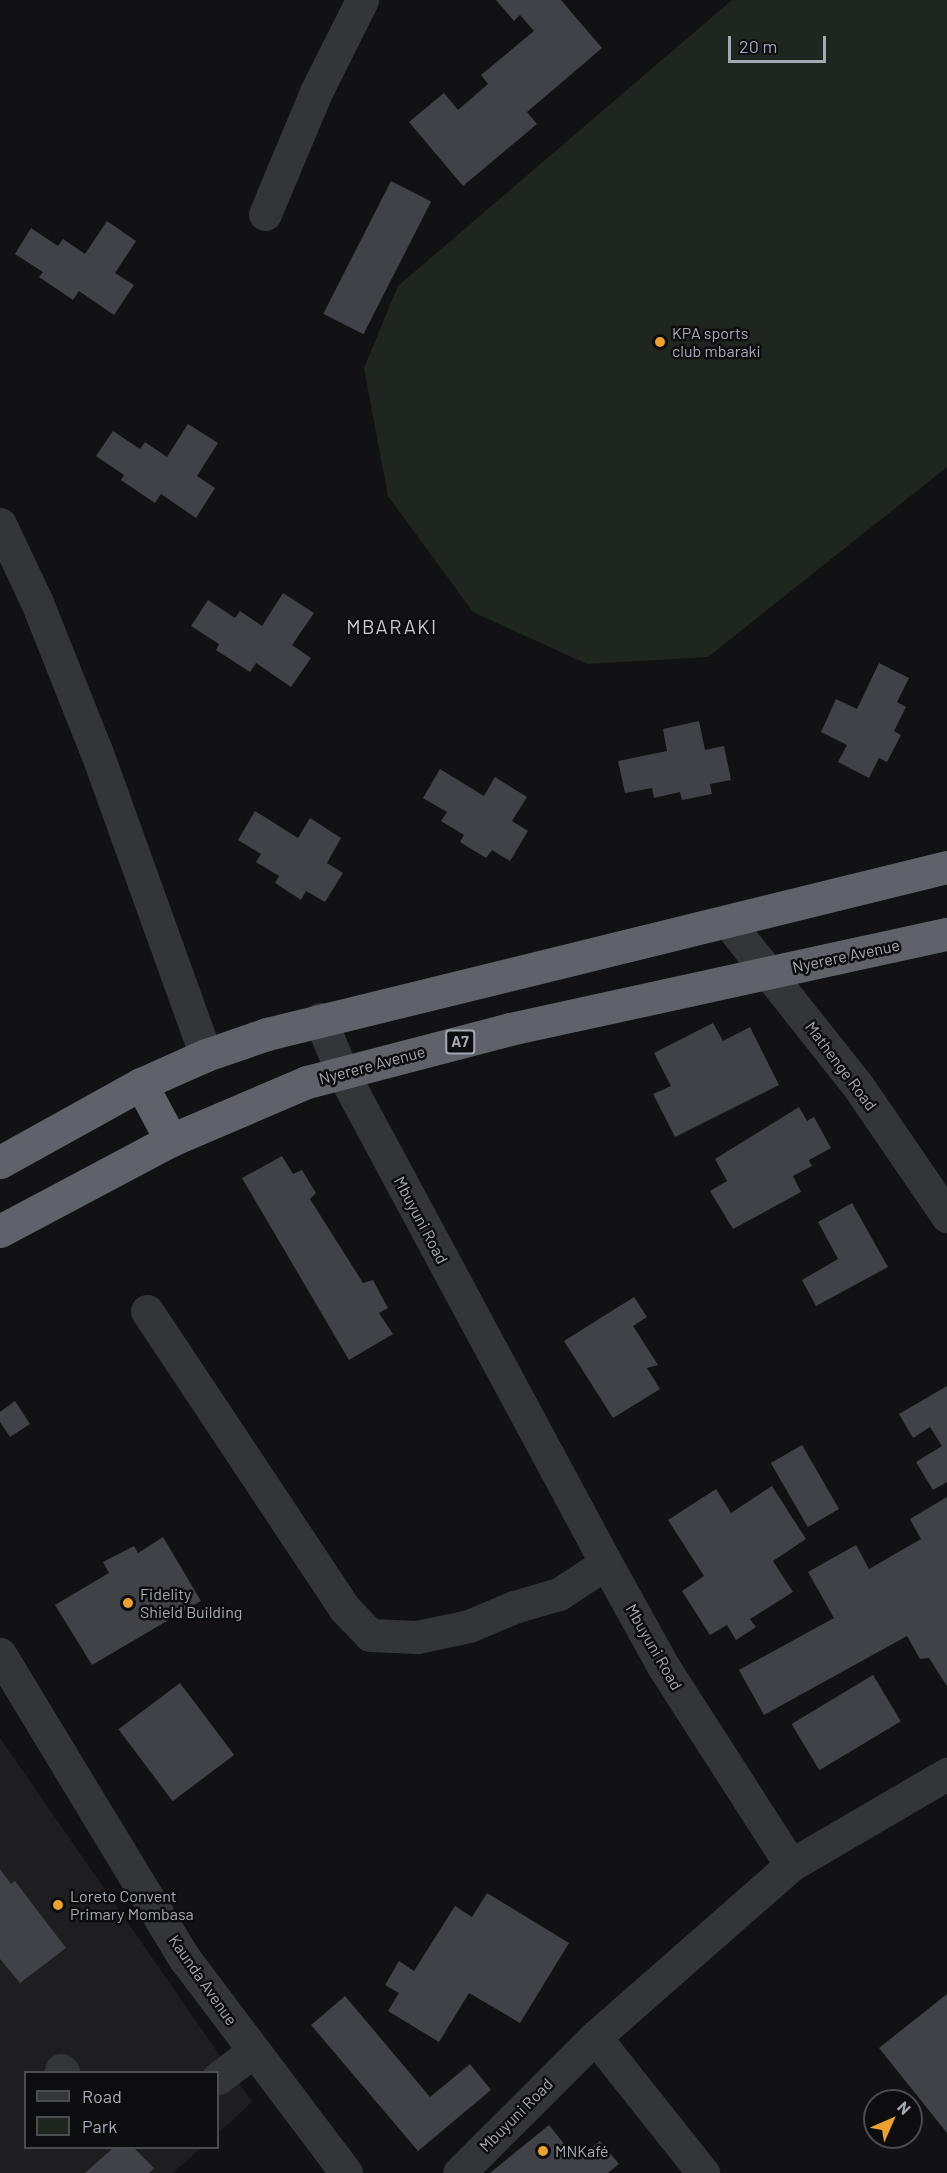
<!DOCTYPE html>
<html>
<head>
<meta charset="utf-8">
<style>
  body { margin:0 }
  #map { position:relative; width:947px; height:2173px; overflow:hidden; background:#121214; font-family:Barlow,sans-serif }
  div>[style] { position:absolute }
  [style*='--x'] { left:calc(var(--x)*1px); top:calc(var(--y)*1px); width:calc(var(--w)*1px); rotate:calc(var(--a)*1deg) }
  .built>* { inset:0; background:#1e1e21 }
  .green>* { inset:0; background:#1f261f }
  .building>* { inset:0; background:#414247; transform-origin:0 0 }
  .minor>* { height:33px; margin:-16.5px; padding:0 16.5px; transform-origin:16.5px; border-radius:16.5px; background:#333539 }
  .highway>* { height:33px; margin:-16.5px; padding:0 16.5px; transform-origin:16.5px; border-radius:16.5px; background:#5f6369 }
  .dots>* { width:16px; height:16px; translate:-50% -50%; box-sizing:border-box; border:3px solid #0d0d0f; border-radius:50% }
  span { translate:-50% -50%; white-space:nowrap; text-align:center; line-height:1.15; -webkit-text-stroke:5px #0d0d0f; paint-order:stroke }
  .shield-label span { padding:2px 4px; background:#0d0d0f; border:2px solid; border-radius:4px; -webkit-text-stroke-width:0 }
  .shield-label { font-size:15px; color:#a4aab4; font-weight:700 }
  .poi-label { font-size:16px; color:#a4aab4 }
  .left { translate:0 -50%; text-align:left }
  .street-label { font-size:16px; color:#a4aab4 }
  .quarter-label { font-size:20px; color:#c5c9d0; letter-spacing:1.5px }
  .legend { position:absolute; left:24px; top:2071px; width:195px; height:78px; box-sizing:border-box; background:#0d0d0f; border:2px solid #494c51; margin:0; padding:8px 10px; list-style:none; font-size:18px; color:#a4aab4 }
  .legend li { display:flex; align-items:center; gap:12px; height:30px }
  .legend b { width:30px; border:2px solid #494c51 }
  .north { position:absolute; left:863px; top:2089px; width:60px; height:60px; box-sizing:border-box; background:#0d0d0f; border:2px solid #494c51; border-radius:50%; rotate:45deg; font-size:16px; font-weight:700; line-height:24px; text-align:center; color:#a4aab4 }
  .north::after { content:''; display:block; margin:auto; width:21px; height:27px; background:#eca232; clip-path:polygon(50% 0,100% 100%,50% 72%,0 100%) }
  .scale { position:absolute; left:728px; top:36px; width:98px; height:27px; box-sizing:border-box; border:3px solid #a4aab4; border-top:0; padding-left:8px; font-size:18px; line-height:21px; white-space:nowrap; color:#a4aab4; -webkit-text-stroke:4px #0d0d0f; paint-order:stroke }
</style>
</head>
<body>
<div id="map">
  <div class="built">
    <i style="clip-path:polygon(0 1738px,252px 2102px,218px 2133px,218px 2072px,26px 2072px,26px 2148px,201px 2148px,173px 2173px,0 2173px)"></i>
  </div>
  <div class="green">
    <i style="clip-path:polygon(732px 0,947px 0,947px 467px,708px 657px,587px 664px,473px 612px,388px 496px,364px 368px,398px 286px)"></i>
  </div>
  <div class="building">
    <i style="clip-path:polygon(496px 0,561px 0,602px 48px,527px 112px,537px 124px,463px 186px,409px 122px,444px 93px,458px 110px,488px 84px,481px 75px,534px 31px,520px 15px,514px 21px)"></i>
    <i style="left:391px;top:181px;width:45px;height:149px;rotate:27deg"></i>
    <i style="clip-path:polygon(107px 221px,136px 241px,115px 273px,134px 285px,114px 315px,79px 291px,73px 300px,39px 277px,43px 272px,15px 254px,31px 228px,58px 246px,63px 239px,85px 254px)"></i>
    <i style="clip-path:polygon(188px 424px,218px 443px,197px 476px,215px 488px,196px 518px,161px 494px,155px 503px,121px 480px,124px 475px,96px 456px,113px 431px,140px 449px,145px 442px,167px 457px)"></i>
    <i style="clip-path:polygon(283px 593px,314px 613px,292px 645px,311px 658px,291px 687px,256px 663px,250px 672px,216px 650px,219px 644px,191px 626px,208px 600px,235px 618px,240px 611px,262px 626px)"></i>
    <i style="clip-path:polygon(879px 663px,909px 678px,897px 702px,906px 707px,894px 731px,901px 735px,887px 762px,879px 758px,869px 778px,838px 762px,847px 745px,821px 732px,836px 699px,857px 709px)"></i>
    <i style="clip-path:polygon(699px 721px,705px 750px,724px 746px,731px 780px,710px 784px,712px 794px,682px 800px,680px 792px,654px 798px,652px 788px,625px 793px,618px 761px,667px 751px,663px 729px)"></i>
    <i style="clip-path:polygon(440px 769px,484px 796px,495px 777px,527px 797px,512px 821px,528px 831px,510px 861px,492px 850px,486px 858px,460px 842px,464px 835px,441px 821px,447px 812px,423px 798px)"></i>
    <i style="clip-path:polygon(255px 811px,298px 838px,310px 818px,341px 838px,327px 863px,343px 873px,325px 902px,306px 891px,301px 900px,275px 883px,279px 876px,256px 862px,261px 854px,238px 840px)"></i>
    <i style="clip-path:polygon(713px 1023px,723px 1041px,750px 1027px,779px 1085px,675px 1137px,653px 1094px,671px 1086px,654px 1053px)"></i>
    <i style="clip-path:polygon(799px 1107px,807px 1121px,814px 1117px,831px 1148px,809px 1160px,812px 1166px,793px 1176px,801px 1192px,733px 1229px,710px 1191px,727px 1181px,715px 1159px)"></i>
    <i style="clip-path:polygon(282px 1156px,293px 1174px,302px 1170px,316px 1193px,310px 1199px,363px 1283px,373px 1280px,388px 1308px,379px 1313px,393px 1334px,349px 1360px,242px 1178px)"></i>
    <i style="clip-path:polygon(852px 1203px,888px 1267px,816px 1306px,802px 1280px,838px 1259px,818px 1222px)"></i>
    <i style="clip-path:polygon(634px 1297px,647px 1317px,633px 1326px,658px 1365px,647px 1368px,660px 1389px,613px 1418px,564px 1341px)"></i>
    <i style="clip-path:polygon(947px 1386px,947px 1482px,933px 1490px,916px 1462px,942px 1446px,930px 1427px,913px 1438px,899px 1414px)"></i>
    <i style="clip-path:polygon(15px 1401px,30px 1424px,10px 1437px,0 1422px,0 1412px)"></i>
    <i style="left:802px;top:1445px;width:74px;height:36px;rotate:60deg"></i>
    <i style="clip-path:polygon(772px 1486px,806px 1539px,773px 1561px,793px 1592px,750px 1619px,756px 1627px,736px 1640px,727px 1625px,710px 1635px,682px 1591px,704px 1576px,668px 1520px,716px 1489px,731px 1513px)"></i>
    <i style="clip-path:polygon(947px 1497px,947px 1686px,929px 1658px,920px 1659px,907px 1636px,764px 1715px,739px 1670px,834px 1618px,808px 1572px,856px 1545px,869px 1569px,921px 1539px,910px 1519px)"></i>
    <i style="clip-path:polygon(163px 1537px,201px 1601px,92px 1665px,55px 1605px,109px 1573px,103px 1562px,134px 1546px,138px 1553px)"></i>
    <i style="left:873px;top:1675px;width:54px;height:95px;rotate:59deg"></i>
    <i style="left:180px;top:1683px;width:90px;height:77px;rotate:53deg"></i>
    <i style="clip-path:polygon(0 1869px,11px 1884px,15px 1881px,66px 1948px,20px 1983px,0 1959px)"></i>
    <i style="clip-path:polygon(487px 1893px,569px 1943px,520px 2023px,469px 1993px,439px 2042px,388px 2011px,399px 1993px,385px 1985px,399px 1961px,414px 1971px,455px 1906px,472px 1917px)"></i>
    <i style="clip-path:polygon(947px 1994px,947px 2133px,879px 2048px)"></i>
    <i style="clip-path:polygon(345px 1996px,430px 2097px,470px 2064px,491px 2090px,418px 2151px,311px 2025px)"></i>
    <i style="clip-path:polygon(549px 2125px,577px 2160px,600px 2141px,619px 2164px,608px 2173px,490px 2173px)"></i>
    <i style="clip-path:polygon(113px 2148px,134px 2148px,154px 2168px,149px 2173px,85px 2173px)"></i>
  </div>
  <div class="minor">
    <i style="--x:265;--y:214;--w:132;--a:-67.3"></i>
    <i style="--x:316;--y:92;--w:103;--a:-63.4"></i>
    <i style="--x:0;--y:524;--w:84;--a:64.7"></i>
    <i style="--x:36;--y:600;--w:165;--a:68.3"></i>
    <i style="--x:97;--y:753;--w:321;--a:70.2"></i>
    <i style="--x:728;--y:922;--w:209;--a:51.6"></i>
    <i style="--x:858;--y:1086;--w:158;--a:55.6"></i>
    <i style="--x:320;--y:1019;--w:57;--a:67.5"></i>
    <i style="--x:342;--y:1072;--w:557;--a:61.73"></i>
    <i style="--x:606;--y:1563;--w:118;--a:61"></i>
    <i style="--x:663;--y:1666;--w:237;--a:57.3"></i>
    <i style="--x:791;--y:1865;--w:261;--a:138.7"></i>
    <i style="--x:595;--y:2037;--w:192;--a:135"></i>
    <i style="--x:147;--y:1311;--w:356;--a:56.4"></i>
    <i style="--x:344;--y:1608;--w:37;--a:46"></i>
    <i style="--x:370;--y:1635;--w:47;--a:2.4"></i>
    <i style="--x:417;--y:1637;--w:53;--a:-11.9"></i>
    <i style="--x:469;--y:1626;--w:49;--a:-22.9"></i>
    <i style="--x:514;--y:1607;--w:47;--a:-16.1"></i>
    <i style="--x:559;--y:1594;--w:56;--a:-33.4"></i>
    <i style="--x:0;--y:1654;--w:357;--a:58.8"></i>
    <i style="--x:185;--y:1959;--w:268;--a:53"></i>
    <i style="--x:791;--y:1865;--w:181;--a:-30.3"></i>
    <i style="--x:595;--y:2037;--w:174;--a:51.5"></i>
    <i style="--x:61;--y:2070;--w:3;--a:45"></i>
    <i style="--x:218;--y:2078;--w:45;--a:-36.9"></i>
  </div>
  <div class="highway">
    <i style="--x:141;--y:1084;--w:64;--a:61.8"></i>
    <i style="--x:0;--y:1162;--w:161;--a:-29"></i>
    <i style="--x:141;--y:1084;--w:71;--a:-24"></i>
    <i style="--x:206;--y:1055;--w:65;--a:-19"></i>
    <i style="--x:267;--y:1034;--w:700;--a:-13.8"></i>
    <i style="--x:0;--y:1231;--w:194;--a:-28"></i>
    <i style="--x:171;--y:1140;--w:148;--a:-23.1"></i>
    <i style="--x:307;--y:1082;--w:210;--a:-14.6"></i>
    <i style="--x:510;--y:1029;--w:447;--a:-12.3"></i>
  </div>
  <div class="dots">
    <i style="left:660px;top:342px;background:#eca232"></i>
    <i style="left:128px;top:1603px;background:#eca232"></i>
    <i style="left:58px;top:1905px;background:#eca232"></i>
    <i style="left:543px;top:2151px;background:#eca232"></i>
  </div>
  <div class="shield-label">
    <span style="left:460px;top:1042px">A7</span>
  </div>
  <div class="poi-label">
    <span class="left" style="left:672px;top:342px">KPA sports<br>club mbaraki</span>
    <span class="left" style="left:140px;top:1603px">Fidelity<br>Shield Building</span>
    <span class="left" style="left:70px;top:1905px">Loreto Convent<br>Primary Mombasa</span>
    <span class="left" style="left:555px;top:2151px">MNKafé</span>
  </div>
  <div class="street-label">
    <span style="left:846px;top:956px;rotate:-12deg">Nyerere Avenue</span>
    <span style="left:372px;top:1065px;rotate:-15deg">Nyerere Avenue</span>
    <span style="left:841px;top:1066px;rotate:53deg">Mathenge Road</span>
    <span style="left:421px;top:1220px;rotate:62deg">Mbuyuni Road</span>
    <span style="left:654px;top:1647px;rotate:60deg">Mbuyuni Road</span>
    <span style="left:203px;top:1980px;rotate:55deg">Kaunda Avenue</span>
    <span style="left:516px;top:2115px;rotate:-45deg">Mbuyuni Road</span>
  </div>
  <div class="quarter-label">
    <span style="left:392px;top:626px">MBARAKI</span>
  </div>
  <ul class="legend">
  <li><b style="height:8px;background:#333539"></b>Road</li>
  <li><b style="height:16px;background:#1f261f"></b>Park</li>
  </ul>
  <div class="north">N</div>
  <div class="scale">20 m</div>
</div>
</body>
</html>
